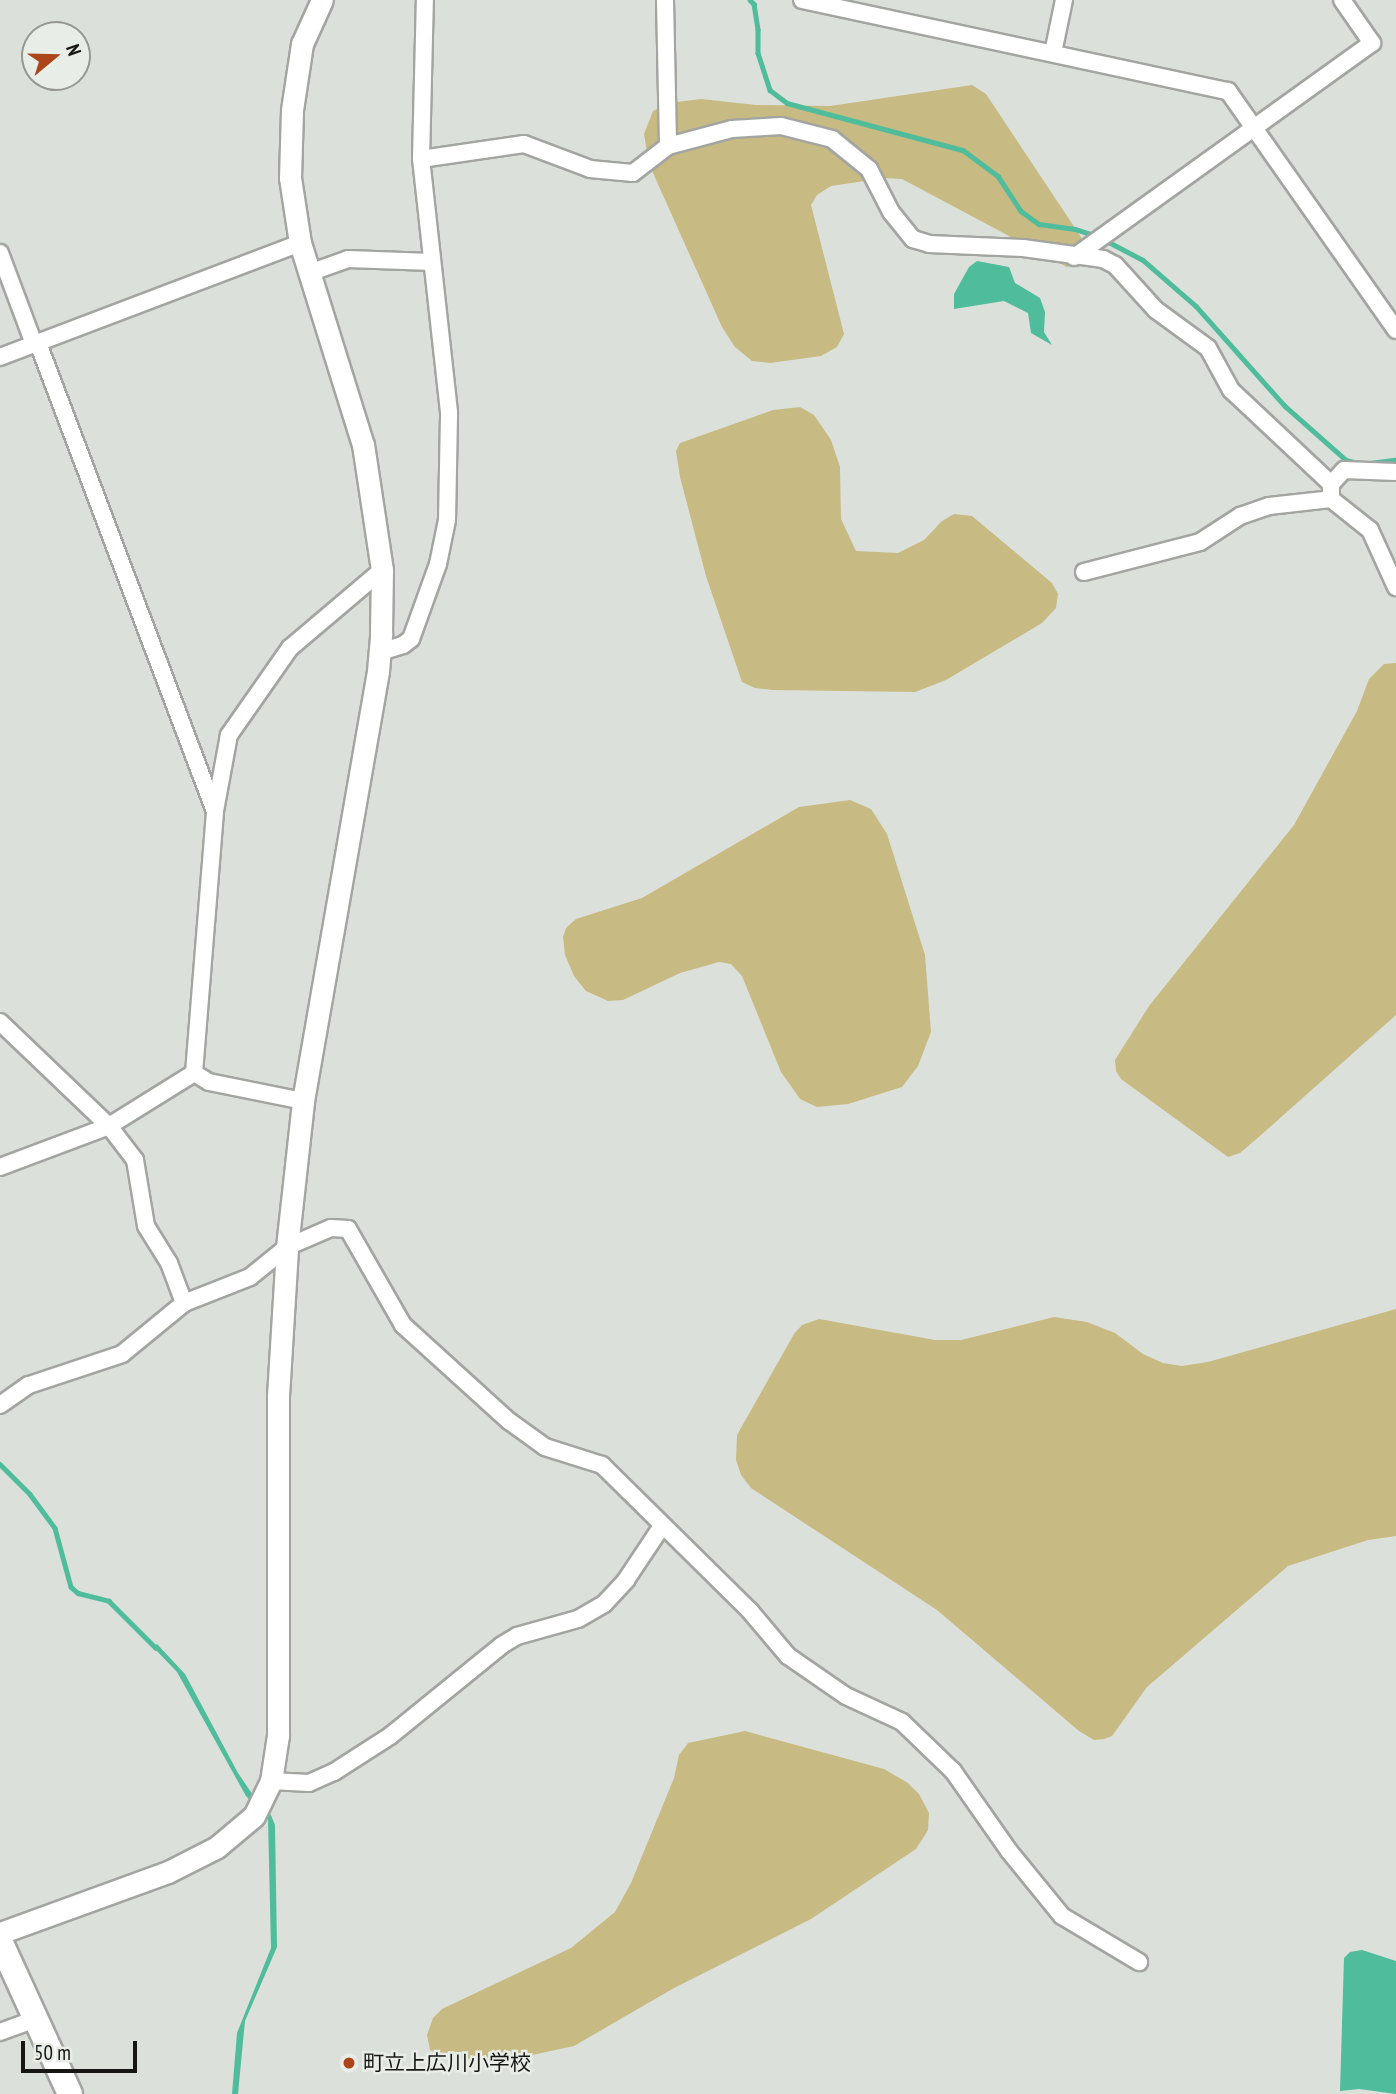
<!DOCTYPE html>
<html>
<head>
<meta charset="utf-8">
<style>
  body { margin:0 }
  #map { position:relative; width:1396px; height:2094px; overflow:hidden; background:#dce0da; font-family:"PT Sans Narrow","Noto Sans JP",sans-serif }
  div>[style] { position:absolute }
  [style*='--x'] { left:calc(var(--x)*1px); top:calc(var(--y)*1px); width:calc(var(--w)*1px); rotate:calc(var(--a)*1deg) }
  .green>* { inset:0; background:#c7ba82 }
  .water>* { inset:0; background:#4fbc9b }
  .stream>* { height:4.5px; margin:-2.25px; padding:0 2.25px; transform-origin:2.25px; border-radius:2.25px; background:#4fbc9b }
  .roads { filter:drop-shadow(2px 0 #a2a5a0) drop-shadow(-2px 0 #a2a5a0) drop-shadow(0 2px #a2a5a0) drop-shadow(0 -2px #a2a5a0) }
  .street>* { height:16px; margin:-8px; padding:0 8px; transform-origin:8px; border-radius:8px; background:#fff }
  .secondary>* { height:21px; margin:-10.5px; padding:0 10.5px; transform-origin:10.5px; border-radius:10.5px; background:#fff }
  .primary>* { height:24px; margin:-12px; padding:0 12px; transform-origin:12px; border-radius:12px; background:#fff }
  .dots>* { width:19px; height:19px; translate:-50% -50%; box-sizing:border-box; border:4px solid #e9ede7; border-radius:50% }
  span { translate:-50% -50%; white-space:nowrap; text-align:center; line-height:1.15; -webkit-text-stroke:5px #e9ede7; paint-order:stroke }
  .poi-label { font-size:21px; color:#161715 }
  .left { translate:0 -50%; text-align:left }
  .north { position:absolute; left:21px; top:21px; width:70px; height:70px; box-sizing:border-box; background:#e9ede7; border:2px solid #959793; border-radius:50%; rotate:71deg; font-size:19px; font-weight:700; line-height:28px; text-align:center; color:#161715 }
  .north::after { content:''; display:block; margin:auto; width:24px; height:32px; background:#ac461a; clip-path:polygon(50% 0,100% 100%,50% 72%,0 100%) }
  .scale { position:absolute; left:21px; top:2041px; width:116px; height:32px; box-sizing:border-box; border:4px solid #161715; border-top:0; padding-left:9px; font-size:21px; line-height:24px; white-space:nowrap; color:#161715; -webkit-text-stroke:5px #e9ede7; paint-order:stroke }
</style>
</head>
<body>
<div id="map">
  <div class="green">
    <i style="clip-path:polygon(972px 85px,986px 94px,1081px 237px,1086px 259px,1067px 267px,902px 179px,885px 178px,831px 186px,817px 195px,811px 205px,844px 334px,837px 347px,821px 356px,770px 363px,752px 361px,735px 347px,722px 327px,649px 164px,644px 134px,653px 111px,669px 103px,701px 99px,756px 105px,830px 106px)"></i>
    <i style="clip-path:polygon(800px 407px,814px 415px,831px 440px,840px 467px,841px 519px,856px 551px,898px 553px,924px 540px,942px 521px,954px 514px,972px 516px,1052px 583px,1058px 594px,1056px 608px,1042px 623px,946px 680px,915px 692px,772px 690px,755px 688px,742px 682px,706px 576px,680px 477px,676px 451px,680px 443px,773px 410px)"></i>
    <i style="clip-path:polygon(1396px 663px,1396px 1015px,1261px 1135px,1240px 1153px,1228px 1157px,1121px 1079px,1116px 1071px,1115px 1060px,1149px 1006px,1294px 825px,1357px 711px,1369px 679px,1384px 664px)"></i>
    <i style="clip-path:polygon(850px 800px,871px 809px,887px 834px,925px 955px,931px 1032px,918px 1066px,902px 1087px,848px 1104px,817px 1107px,800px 1099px,781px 1072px,742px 976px,731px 964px,719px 962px,680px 973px,623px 1000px,608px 1001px,586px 991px,574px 976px,565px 955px,563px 937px,566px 928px,576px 919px,642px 898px,799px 807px)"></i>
    <i style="clip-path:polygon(1396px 1309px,1396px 1536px,1368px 1540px,1288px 1566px,1147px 1687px,1112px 1736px,1104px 1739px,1094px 1740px,1079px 1731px,937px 1610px,751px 1488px,741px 1475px,736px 1460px,737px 1435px,794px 1334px,802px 1325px,819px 1319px,935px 1340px,961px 1340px,1054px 1317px,1087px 1322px,1115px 1333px,1143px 1354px,1163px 1363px,1182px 1366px,1208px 1362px)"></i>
    <i style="clip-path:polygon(745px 1731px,884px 1769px,908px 1783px,919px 1794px,929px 1813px,928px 1830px,916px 1849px,811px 1919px,674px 1988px,574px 2046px,504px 2061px,447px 2058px,430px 2050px,427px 2035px,433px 2018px,442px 2009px,571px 1948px,615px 1912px,631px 1883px,674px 1778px,679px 1755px,688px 1743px)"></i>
  </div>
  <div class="water">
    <i style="clip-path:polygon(977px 261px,1009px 267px,1015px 283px,1040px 298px,1045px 312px,1044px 332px,1052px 345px,1031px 333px,1028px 313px,1004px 301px,954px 309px,954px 294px,969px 267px)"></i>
    <i style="clip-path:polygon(157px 1644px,185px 1674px,238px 1773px,257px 1801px,270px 1813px,275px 1825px,277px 1947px,245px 2021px,238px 2094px,232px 2094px,237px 2033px,271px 1948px,268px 1819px,246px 1796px,177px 1672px,153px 1647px)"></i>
    <i style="clip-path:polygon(1362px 1950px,1396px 1961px,1396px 2094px,1359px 2089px,1340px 2091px,1344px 1958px,1350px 1952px)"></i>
  </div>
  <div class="stream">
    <i style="--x:750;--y:0;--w:6;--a:45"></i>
    <i style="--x:754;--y:4;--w:26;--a:81"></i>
    <i style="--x:758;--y:30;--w:23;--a:90"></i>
    <i style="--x:758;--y:53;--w:39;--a:72"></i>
    <i style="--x:770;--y:90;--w:21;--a:37"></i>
    <i style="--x:787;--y:103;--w:182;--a:15"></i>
    <i style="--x:963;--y:150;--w:44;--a:36.6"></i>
    <i style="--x:998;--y:176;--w:42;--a:56.7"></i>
    <i style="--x:1021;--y:211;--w:22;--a:36"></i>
    <i style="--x:1039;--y:224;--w:36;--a:8"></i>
    <i style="--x:1075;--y:229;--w:23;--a:18"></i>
    <i style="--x:1105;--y:240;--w:43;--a:27.8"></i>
    <i style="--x:1143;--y:260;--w:70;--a:41"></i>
    <i style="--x:1196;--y:306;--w:134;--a:48.3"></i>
    <i style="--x:1285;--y:406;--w:81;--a:41.5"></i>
    <i style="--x:1346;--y:460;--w:16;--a:15"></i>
    <i style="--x:1361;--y:464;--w:35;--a:-7"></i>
    <i style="--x:0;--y:1464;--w:42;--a:45"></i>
    <i style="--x:30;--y:1494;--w:42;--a:53.7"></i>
    <i style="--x:55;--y:1528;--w:61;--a:74.8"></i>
    <i style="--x:71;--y:1587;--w:9;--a:41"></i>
    <i style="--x:78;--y:1593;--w:32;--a:14"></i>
    <i style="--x:109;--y:1601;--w:66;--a:45"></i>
  </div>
  <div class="roads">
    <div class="street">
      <i style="--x:665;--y:0;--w:146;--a:88.8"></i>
      <i style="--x:802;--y:0;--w:436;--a:12.1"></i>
      <i style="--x:1228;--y:91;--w:292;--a:54.9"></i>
      <i style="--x:1053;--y:53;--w:54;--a:-78.3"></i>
      <i style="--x:421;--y:159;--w:104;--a:-8.3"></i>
      <i style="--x:524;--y:144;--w:71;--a:20.7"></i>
      <i style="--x:590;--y:169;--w:43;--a:5.3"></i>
      <i style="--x:633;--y:173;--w:44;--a:-37.6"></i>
      <i style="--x:668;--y:146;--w:66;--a:-14.9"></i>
      <i style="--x:732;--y:129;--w:49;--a:-3.5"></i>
      <i style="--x:781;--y:126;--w:53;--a:14.3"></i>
      <i style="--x:832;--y:139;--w:48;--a:39"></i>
      <i style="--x:869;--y:169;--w:48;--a:62.9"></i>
      <i style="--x:891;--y:212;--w:35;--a:51"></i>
      <i style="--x:913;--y:239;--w:17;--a:17"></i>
      <i style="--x:929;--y:244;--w:94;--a:2.4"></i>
      <i style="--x:1023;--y:248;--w:81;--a:7.8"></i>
      <i style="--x:1103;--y:259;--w:13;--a:27"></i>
      <i style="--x:1115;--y:265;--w:61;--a:47.7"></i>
      <i style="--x:1156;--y:310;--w:64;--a:36.2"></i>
      <i style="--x:1208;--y:348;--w:48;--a:61.3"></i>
      <i style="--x:1231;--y:390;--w:137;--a:43.2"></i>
      <i style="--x:1331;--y:484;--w:15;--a:90"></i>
      <i style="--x:0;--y:253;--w:97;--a:69.5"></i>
      <i style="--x:1074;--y:257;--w:367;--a:-35.7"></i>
      <i style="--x:1372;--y:43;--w:52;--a:-124.9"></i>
      <i style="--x:309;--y:273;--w:41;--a:-19.7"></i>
      <i style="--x:348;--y:259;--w:84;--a:2"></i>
      <i style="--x:38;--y:343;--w:498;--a:69.3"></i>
      <i style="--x:0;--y:357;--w:321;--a:-20.8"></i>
      <i style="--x:1331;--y:484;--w:19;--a:-47"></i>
      <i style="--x:1344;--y:470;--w:52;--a:2.2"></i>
      <i style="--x:1084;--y:572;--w:120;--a:-14.5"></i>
      <i style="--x:1200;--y:542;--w:48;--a:-33"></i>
      <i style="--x:1240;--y:516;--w:31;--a:-19"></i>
      <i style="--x:1269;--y:506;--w:62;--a:-6.4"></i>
      <i style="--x:1331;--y:499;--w:50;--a:38.5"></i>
      <i style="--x:1370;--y:530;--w:63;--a:65.5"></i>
      <i style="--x:380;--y:652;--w:24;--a:-17"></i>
      <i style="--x:403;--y:645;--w:10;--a:-37"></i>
      <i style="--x:411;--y:639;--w:80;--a:-70.2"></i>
      <i style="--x:438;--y:564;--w:45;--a:-78.4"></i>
      <i style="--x:447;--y:520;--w:108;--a:-88.9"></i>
      <i style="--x:449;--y:412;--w:255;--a:-96.3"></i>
      <i style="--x:421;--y:159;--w:159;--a:-88.6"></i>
      <i style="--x:0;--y:1022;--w:151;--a:43.7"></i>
      <i style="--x:109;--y:1126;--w:43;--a:52.6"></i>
      <i style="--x:135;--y:1160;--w:67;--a:80.5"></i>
      <i style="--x:146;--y:1226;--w:44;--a:58.1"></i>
      <i style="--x:169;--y:1263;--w:43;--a:69.4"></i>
      <i style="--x:194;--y:1073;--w:17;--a:31"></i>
      <i style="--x:209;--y:1082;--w:96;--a:11.4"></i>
      <i style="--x:0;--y:1167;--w:116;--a:-20.6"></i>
      <i style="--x:109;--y:1126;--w:100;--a:-31.9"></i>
      <i style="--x:194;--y:1073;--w:263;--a:-85.4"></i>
      <i style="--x:215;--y:811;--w:77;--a:-79.6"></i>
      <i style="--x:229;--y:735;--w:106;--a:-55"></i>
      <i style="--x:290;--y:648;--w:121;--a:-40.3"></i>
      <i style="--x:0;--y:1405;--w:35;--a:-35"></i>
      <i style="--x:29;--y:1385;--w:98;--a:-18.4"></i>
      <i style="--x:122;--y:1354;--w:80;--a:-39.4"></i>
      <i style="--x:184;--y:1303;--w:71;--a:-21.5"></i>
      <i style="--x:250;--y:1277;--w:48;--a:-39"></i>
      <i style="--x:287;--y:1247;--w:48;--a:-23.4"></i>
      <i style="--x:331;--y:1228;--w:17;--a:3"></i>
      <i style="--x:348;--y:1229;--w:111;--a:60.2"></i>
      <i style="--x:403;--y:1325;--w:143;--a:42.2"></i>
      <i style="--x:509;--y:1421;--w:44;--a:35.8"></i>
      <i style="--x:545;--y:1447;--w:60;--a:17.5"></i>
      <i style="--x:602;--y:1465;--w:208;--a:44.6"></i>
      <i style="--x:750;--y:1611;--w:59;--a:49.8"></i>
      <i style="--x:788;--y:1656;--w:70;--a:34.6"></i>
      <i style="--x:846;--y:1696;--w:62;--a:24.9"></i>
      <i style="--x:902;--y:1722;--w:71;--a:43.9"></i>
      <i style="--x:953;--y:1771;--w:98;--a:55"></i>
      <i style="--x:1009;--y:1851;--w:84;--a:50.8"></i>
      <i style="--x:1062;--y:1916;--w:90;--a:30.9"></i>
      <i style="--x:271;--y:1781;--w:38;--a:3"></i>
      <i style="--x:309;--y:1783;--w:27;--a:-24"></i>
      <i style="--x:334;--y:1772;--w:67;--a:-32.7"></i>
      <i style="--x:390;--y:1736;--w:144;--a:-39.1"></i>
      <i style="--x:502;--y:1645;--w:17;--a:-31"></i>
      <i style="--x:517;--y:1636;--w:63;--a:-15.6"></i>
      <i style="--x:578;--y:1619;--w:30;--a:-30"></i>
      <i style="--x:604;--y:1604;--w:33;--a:-47"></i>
      <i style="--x:626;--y:1580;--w:65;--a:-56.3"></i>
      <i style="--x:0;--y:2032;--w:38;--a:-20"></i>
    </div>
    <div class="secondary">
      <i style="--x:0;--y:1933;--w:179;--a:-20"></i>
      <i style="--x:168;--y:1872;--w:55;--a:-27"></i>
      <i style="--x:217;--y:1847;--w:48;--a:-40"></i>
      <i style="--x:254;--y:1816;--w:39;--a:-64"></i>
      <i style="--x:271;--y:1781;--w:47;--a:-81.3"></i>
      <i style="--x:278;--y:1735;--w:339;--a:-90"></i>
      <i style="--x:278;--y:1396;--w:149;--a:-86.5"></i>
      <i style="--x:287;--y:1247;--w:147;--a:-83.7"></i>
      <i style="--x:303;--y:1101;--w:436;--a:-80.1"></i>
      <i style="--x:378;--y:671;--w:38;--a:-85"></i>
      <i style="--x:381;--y:633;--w:63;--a:-89.1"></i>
      <i style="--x:382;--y:570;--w:126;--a:-98.6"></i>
      <i style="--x:363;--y:445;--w:212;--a:-107.3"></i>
      <i style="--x:300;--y:243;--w:66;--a:-98.7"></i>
      <i style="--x:290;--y:178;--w:68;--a:-88.3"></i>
      <i style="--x:292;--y:110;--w:67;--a:-81.4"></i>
      <i style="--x:302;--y:44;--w:48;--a:-65.6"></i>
    </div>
    <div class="primary">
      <i style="--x:0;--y:1941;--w:168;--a:65.4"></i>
    </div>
  </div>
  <div class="dots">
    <i style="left:349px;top:2063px;background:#ac461a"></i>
  </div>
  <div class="poi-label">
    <span class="left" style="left:363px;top:2063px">町立上広川小学校</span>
  </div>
  <div class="north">N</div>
  <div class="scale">50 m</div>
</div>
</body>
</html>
